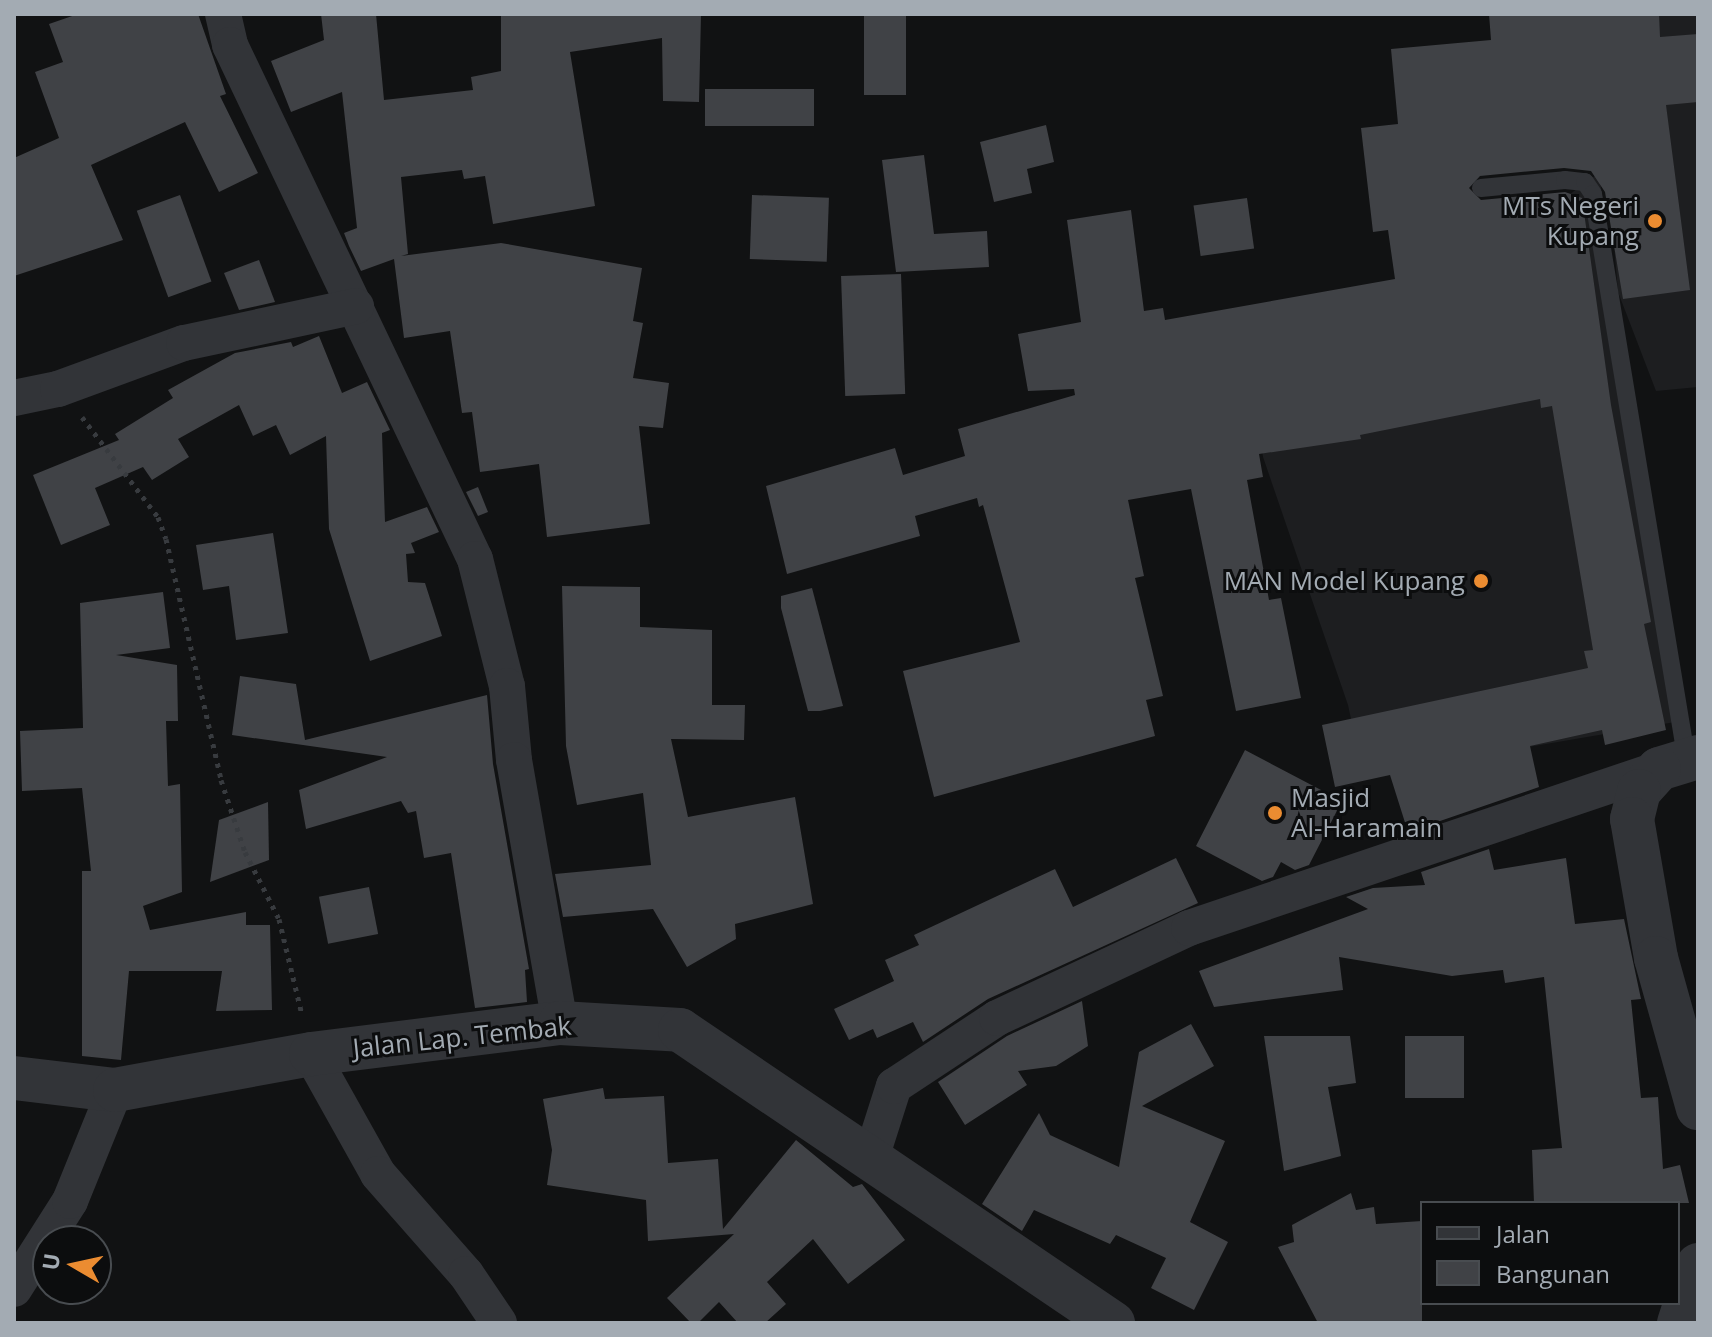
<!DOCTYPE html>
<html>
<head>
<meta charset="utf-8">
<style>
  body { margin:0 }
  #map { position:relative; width:1712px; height:1337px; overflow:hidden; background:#111213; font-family:"Open Sans",sans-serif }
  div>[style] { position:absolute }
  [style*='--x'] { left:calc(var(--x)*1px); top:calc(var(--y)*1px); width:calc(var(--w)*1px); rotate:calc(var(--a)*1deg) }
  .built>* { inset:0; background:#1d1e20 }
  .building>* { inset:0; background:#404246; transform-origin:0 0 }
  .path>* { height:5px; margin-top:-2.5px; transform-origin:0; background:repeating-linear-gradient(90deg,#383b3f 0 4px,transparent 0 10px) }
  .service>* { height:18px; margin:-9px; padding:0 9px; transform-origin:9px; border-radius:9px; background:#323438 }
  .minor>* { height:36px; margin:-18px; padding:0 18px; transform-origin:18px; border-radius:18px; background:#323438 }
  .tertiary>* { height:44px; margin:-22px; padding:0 22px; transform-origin:22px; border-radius:22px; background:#323438 }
  .dots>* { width:22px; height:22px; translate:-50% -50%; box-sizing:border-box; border:4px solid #0c0d0e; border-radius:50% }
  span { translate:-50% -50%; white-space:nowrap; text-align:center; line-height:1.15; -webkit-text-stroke:6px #0c0d0e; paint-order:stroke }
  .poi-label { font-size:26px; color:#a3abb3 }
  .right { translate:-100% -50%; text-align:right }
  .left { translate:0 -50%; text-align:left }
  .street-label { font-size:26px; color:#a3abb3 }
  .frame { position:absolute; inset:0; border:16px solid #a3abb3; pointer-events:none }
  .legend { position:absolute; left:1420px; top:1201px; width:260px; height:104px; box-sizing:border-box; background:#0c0d0e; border:2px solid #484c50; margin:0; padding:10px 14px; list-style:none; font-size:24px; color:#a3abb3 }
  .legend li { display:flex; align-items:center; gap:16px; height:40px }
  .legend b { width:40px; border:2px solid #484c50 }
  .north { position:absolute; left:32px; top:1225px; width:80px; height:80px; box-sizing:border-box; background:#0c0d0e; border:2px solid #484c50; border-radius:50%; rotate:279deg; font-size:22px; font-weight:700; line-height:32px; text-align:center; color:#a3abb3 }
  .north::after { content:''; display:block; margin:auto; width:28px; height:36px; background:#eb8c31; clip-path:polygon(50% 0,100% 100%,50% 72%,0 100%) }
</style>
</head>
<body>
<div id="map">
  <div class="built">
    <i style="clip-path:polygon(1568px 14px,1698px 14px,1698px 387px,1656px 391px,1618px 292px,1606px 150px)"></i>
    <i style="clip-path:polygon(1599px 173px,1675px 722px,1363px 775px,1348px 705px,1263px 457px,1253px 385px,1504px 242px)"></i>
  </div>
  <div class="building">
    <i style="clip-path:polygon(78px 14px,198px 14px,226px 94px,220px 96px,258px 173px,219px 192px,185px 122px,91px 165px,123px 240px,14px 276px,14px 158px,59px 138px,35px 72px,63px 62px,49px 24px)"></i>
    <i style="clip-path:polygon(321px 14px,376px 14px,384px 100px,473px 90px,471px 77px,501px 71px,501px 14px,701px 14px,699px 102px,663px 101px,662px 38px,570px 52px,595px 206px,493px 224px,485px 176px,464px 179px,462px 170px,401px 177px,408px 254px,401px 256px,501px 243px,642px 268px,633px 321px,643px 323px,633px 378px,669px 383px,663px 428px,639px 426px,650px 524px,547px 537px,539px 464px,480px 472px,472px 412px,462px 413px,450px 331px,404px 338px,394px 259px,361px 271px,349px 246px,344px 233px,357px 228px,342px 92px,291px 112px,271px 61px,324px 40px)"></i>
    <i style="left:864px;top:14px;width:42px;height:81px"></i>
    <i style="clip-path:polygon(1489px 14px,1659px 14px,1660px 37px,1698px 34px,1698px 102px,1666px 105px,1690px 290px,1623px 299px,1605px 192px,1591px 171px,1564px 168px,1480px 176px,1469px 188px,1481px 200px,1565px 192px,1582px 198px,1611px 405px,1651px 622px,1644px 624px,1666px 730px,1605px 745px,1602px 730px,1530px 746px,1539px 787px,1408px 832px,1390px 775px,1335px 787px,1322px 725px,1588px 668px,1584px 651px,1593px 650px,1552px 406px,1541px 408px,1540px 399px,1360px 435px,1361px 439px,1259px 454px,1263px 477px,1247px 480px,1269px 600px,1281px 598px,1301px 698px,1236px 711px,1191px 489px,1128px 500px,1144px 576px,1135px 578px,1163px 696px,1146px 700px,1155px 736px,934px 797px,903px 671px,1020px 642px,983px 505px,979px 507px,977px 498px,915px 516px,920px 536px,787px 574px,766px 486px,895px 448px,903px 475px,965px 456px,958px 429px,1075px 395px,1074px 389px,1028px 391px,1018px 334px,1081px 322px,1067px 220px,1131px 210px,1144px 311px,1163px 308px,1165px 320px,1395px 279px,1388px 230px,1373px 232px,1361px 128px,1398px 124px,1391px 49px,1491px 40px)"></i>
    <i style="left:705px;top:89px;width:109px;height:37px"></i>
    <i style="clip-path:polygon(1046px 125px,1054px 162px,1027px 169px,1032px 193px,994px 202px,980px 142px)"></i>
    <i style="clip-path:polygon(924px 155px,934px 234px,987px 231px,989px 267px,896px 272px,882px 160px)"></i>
    <i style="left:180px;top:195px;width:92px;height:46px;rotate:70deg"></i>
    <i style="left:752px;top:195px;width:77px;height:64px;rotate:2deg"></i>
    <i style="left:1247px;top:198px;width:51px;height:54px;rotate:82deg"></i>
    <i style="clip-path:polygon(259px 260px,275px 302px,239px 310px,224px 273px)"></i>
    <i style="left:901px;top:274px;width:120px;height:60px;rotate:88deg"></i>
    <i style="clip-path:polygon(319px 336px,342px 393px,367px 382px,390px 430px,382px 433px,385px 522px,427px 507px,439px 532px,411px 543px,415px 553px,406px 554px,408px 582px,425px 583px,442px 636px,370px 661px,329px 529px,326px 436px,290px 455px,276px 425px,253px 436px,239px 405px,178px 439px,189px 457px,152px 480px,143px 467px,95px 488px,110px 525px,61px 545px,33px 475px,119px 440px,115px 434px,173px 398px,168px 390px,235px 353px,291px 342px,293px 347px)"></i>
    <i style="clip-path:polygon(478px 487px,488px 512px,478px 516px,466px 492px)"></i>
    <i style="clip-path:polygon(273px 533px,288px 633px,236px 640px,229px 586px,203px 590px,196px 545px)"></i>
    <i style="clip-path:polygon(562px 586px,640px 587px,640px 627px,712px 630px,712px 705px,745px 705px,744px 740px,671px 739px,688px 817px,795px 797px,813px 904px,735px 924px,736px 939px,687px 967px,653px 909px,563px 917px,555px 874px,651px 865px,643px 793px,577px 805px,566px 746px)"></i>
    <i style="clip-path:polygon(812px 588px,843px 706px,820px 711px,808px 711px,781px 608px,781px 596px)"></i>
    <i style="clip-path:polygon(163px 592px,170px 648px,116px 655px,177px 665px,178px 721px,166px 721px,168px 786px,180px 784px,182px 892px,143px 906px,150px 930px,246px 912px,246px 925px,270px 925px,272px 1010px,216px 1011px,222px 971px,129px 971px,121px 1060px,82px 1056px,82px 871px,91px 871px,82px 788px,22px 791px,20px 731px,83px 728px,80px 603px)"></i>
    <i style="clip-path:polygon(240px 676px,296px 684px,305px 740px,487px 695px,493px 764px,529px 969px,525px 970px,527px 1002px,475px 1008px,451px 853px,424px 858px,416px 811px,408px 813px,401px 801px,306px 829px,299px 790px,387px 757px,232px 735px)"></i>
    <i style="clip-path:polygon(1245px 750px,1342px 801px,1309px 865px,1295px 870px,1281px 862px,1273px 877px,1262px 881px,1196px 846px)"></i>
    <i style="clip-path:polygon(268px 802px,269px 860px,210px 882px,219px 820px)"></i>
    <i style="clip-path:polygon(1489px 849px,1494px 870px,1566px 858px,1575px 924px,1624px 919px,1641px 999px,1631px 1000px,1641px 1098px,1658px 1097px,1663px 1169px,1680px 1165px,1689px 1203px,1534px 1203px,1532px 1150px,1562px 1148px,1544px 977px,1505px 983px,1503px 970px,1452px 976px,1339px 957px,1343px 990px,1214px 1007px,1199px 971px,1368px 909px,1346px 897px,1373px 888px,1425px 885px,1421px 872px)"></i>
    <i style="clip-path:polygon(1176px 858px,1198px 903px,988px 999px,923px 1042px,913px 1022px,877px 1038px,873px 1029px,849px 1040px,834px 1009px,894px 981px,885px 960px,919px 945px,914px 935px,1055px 869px,1073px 907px)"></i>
    <i style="left:369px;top:887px;width:48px;height:51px;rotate:79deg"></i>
    <i style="clip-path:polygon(1082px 1001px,1088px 1046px,1056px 1066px,1018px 1071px,1027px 1085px,965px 1125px,938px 1082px,1007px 1036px)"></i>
    <i style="clip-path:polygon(1191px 1024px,1214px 1066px,1142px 1106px,1225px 1141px,1190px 1222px,1228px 1242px,1194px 1310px,1151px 1288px,1166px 1258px,1116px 1235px,1110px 1244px,1034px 1210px,1022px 1231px,982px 1204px,1039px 1113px,1050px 1135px,1119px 1167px,1139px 1052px)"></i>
    <i style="clip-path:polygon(1264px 1036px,1350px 1036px,1356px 1083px,1328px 1087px,1341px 1156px,1284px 1171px)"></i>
    <i style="left:1405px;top:1036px;width:59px;height:62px"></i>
    <i style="clip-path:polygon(603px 1088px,605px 1099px,664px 1096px,668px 1163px,718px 1159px,723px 1229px,796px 1140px,853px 1187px,862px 1184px,905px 1240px,848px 1284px,813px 1239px,767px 1282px,786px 1304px,765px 1323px,738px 1323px,719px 1302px,698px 1323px,691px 1323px,667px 1298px,734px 1234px,648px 1241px,646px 1200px,547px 1185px,552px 1150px,543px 1099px)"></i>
    <i style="clip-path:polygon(1351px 1193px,1356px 1210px,1374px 1207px,1376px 1224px,1422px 1221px,1422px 1323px,1318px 1323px,1278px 1247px,1294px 1242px,1292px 1225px)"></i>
  </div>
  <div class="path">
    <i style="--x:82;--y:417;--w:126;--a:52.8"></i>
    <i style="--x:158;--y:517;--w:23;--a:70"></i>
    <i style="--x:166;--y:539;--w:247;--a:77.1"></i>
    <i style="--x:221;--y:780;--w:76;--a:71.6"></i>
    <i style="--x:245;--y:852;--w:75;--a:63.1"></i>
    <i style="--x:279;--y:919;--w:99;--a:76.5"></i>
  </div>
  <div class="service">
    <i style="--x:1481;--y:188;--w:84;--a:-5.4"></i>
    <i style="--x:1565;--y:180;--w:20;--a:6"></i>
    <i style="--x:1585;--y:182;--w:14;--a:56"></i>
    <i style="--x:1593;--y:194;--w:576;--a:80.6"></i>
  </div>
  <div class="minor">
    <i style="--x:223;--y:14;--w:32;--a:77"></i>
    <i style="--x:230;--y:45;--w:569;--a:64.52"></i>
    <i style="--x:475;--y:559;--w:131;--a:75.9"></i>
    <i style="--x:507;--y:686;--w:74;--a:84.6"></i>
    <i style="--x:514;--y:760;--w:267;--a:80.1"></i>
    <i style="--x:14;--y:398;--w:45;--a:-11.6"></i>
    <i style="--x:58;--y:389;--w:134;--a:-20.1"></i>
    <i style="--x:184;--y:343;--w:176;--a:-12.1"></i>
    <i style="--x:311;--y:1054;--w:137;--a:60.8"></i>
    <i style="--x:378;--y:1174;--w:133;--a:48.7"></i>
    <i style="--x:466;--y:1274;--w:59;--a:56"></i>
    <i style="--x:870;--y:1161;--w:79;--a:-72.3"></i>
    <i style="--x:894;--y:1086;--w:123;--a:-33.4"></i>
    <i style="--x:997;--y:1018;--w:212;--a:-25.1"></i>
    <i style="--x:1189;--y:928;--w:496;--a:-18.7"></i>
    <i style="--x:14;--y:1289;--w:104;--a:-57.5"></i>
    <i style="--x:70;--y:1201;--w:120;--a:-67.9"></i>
  </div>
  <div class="tertiary">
    <i style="--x:1698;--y:757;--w:41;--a:162.9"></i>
    <i style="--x:1659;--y:769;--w:30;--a:132"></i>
    <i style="--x:1639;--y:791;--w:29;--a:104"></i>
    <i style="--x:1632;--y:819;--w:141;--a:80.2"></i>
    <i style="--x:1656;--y:958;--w:156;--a:74.4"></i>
    <i style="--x:14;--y:1078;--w:102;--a:6.8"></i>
    <i style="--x:115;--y:1090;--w:199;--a:-10.4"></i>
    <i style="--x:311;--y:1054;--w:251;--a:-7.1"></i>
    <i style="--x:560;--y:1023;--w:120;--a:3.3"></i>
    <i style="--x:680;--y:1030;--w:523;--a:34.09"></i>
    <i style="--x:1679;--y:1323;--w:61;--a:-71.9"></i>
  </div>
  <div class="dots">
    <i style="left:1655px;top:221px;background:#eb8c31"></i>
    <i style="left:1481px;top:581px;background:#eb8c31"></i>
    <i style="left:1275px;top:813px;background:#eb8c31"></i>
  </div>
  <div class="poi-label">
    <span class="right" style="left:1639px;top:221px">MTs Negeri<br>Kupang</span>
    <span class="right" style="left:1465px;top:581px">MAN Model Kupang</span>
    <span class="left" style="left:1291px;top:813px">Masjid<br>Al-Haramain</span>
  </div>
  <div class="street-label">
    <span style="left:462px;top:1037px;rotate:-6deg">Jalan Lap. Tembak</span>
  </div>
  <div class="frame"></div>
  <ul class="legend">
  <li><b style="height:10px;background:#323438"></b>Jalan</li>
  <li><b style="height:22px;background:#404246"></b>Bangunan</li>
  </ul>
  <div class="north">U</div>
</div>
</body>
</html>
